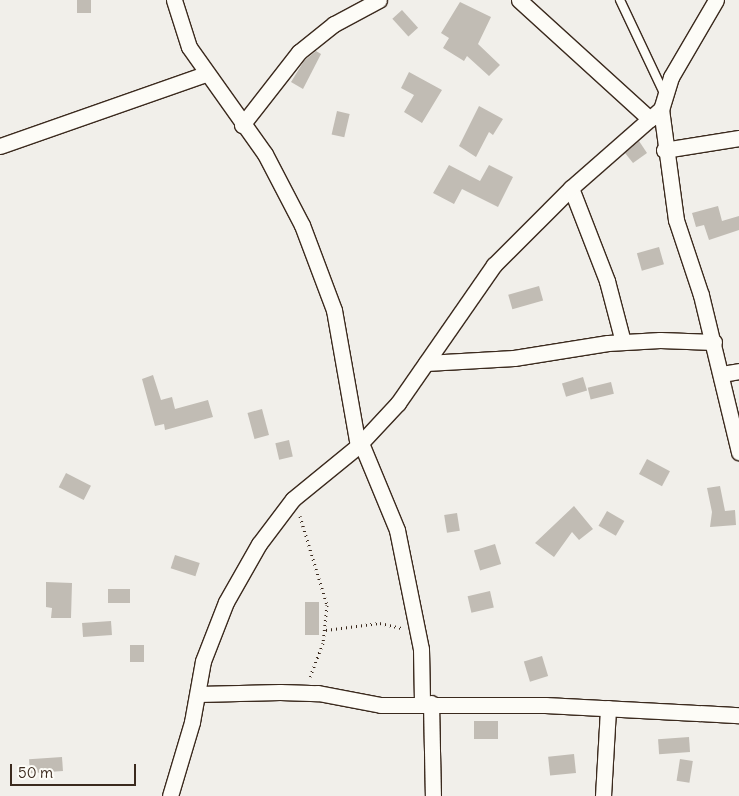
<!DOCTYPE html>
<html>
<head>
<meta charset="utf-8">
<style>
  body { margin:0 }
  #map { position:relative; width:739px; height:796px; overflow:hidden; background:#f1efea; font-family:Delius,sans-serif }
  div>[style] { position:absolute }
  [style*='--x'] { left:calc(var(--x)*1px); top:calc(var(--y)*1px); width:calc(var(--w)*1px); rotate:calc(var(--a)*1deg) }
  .building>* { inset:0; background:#c1bcb4; transform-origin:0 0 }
  .path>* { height:3px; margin-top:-1.5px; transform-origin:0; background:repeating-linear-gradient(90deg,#3b2a1e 0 1px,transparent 0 5px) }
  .roads { filter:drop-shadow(1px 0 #3b2a1e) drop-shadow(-1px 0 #3b2a1e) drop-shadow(0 1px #3b2a1e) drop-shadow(0 -1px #3b2a1e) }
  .service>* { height:8px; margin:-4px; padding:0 4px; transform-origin:4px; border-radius:4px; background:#fdfcf7 }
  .minor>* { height:15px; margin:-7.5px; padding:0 7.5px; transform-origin:7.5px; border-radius:7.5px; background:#fdfcf7 }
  span { translate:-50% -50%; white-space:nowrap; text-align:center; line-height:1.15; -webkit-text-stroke:4px #fdfcf7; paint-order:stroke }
  .scale { position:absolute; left:10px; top:764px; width:126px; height:22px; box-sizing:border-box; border:2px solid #3b2a1e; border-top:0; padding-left:6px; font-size:15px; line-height:18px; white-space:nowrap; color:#3b2a1e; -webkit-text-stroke:4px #fdfcf7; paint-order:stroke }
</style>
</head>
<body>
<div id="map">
  <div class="building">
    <i style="left:77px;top:0;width:14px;height:13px"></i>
    <i style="clip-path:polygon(460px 2px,491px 17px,478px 44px,500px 65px,489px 76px,467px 56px,464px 61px,443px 48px,449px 38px,441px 33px)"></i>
    <i style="left:402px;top:10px;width:24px;height:13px;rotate:48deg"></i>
    <i style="clip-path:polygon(316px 51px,321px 54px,303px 89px,291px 82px,304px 61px)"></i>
    <i style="clip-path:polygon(409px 72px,442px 90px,422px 123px,404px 112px,414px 95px,401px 88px)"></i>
    <i style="clip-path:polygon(479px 106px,503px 119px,493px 135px,489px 132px,476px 157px,459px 146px)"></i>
    <i style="left:337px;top:111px;width:13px;height:24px;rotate:13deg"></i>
    <i style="clip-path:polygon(639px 141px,647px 153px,633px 163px,625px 153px)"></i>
    <i style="clip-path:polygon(449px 165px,480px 181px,489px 165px,513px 177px,498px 207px,462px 189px,454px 204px,433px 193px)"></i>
    <i style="clip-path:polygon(718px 206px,722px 221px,739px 216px,739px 230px,709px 240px,704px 225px,696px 227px,692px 213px)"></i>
    <i style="left:659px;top:247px;width:18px;height:23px;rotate:74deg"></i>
    <i style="left:539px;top:286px;width:15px;height:32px;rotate:74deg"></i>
    <i style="clip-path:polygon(153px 375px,161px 400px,172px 397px,175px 409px,208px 400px,213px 417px,165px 430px,164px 424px,155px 426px,142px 379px)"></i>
    <i style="left:583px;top:377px;width:14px;height:22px;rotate:73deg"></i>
    <i style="left:611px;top:382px;width:12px;height:24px;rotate:76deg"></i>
    <i style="left:262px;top:409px;width:27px;height:15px;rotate:75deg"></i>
    <i style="left:289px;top:440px;width:17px;height:14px;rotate:77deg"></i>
    <i style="left:647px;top:459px;width:26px;height:17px;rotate:28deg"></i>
    <i style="left:66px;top:473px;width:28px;height:16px;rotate:27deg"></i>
    <i style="clip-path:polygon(720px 486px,725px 511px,735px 510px,736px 525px,710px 527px,712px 512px,707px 488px)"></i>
    <i style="clip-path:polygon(574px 506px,593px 529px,579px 540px,572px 532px,554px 557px,535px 543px)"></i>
    <i style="left:607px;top:511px;width:20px;height:17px;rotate:30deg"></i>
    <i style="left:457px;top:513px;width:18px;height:13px;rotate:81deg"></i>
    <i style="left:495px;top:544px;width:21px;height:22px;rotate:73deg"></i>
    <i style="left:175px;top:555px;width:26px;height:14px;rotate:18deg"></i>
    <i style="clip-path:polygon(46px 582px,72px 583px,71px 618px,51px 618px,52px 608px,46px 607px)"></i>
    <i style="left:130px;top:589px;width:14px;height:22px;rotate:90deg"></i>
    <i style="left:490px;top:591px;width:17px;height:23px;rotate:77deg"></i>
    <i style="left:305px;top:602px;width:14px;height:33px"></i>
    <i style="left:111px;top:621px;width:14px;height:29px;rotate:86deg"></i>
    <i style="left:130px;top:645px;width:14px;height:17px"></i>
    <i style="left:542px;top:656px;width:21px;height:19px;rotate:73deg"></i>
    <i style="left:498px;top:721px;width:18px;height:24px;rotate:90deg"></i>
    <i style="left:689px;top:737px;width:15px;height:31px;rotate:86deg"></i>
    <i style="left:574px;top:754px;width:19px;height:26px;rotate:84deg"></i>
    <i style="left:62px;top:757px;width:14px;height:33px;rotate:86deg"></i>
    <i style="left:680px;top:759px;width:13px;height:22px;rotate:9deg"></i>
  </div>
  <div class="path">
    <i style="--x:300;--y:516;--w:93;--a:73.1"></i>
    <i style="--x:327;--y:605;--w:38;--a:96"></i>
    <i style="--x:323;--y:643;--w:36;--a:111"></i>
    <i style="--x:326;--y:630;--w:54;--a:-7.4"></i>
    <i style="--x:380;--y:623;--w:23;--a:13"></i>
  </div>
  <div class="roads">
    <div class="service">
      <i style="--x:620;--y:0;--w:105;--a:64.7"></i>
    </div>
    <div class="minor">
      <i style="--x:174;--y:0;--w:49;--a:72.3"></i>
      <i style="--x:189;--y:47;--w:131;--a:54.6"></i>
      <i style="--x:265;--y:154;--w:80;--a:62.5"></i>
      <i style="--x:302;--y:225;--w:91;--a:69.4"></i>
      <i style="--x:334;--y:310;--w:138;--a:80"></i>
      <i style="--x:519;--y:0;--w:177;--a:42.3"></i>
      <i style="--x:716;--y:0;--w:89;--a:120.3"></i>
      <i style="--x:671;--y:77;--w:34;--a:107"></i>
      <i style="--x:661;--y:109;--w:112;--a:82.3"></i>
      <i style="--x:676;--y:220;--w:79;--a:71.6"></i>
      <i style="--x:701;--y:295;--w:162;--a:76.4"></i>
      <i style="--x:242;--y:125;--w:93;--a:-52"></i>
      <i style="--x:299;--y:52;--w:45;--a:-38.7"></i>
      <i style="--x:334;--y:24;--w:51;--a:-28.1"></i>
      <i style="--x:0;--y:146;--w:218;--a:-19.3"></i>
      <i style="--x:664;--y:150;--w:76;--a:-9.1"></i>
      <i style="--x:571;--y:188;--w:100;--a:68.8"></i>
      <i style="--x:607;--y:281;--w:63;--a:75.3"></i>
      <i style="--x:426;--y:363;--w:88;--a:-3.3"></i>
      <i style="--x:514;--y:358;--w:95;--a:-9.1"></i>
      <i style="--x:608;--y:343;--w:52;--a:-3.3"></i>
      <i style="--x:660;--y:340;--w:54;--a:2.1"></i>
      <i style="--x:722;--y:374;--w:17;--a:-10"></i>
      <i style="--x:361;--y:443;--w:94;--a:67.5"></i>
      <i style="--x:397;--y:530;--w:121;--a:78.6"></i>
      <i style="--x:421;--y:649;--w:54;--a:88.9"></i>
      <i style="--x:198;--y:694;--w:82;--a:-1.4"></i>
      <i style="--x:280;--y:692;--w:38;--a:2"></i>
      <i style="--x:318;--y:693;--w:64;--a:10.8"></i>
      <i style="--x:381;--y:705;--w:164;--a:0"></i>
      <i style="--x:545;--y:705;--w:194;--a:3"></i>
      <i style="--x:431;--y:703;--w:93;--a:88.8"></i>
      <i style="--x:170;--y:796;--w:77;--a:-73.4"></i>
      <i style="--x:192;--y:722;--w:62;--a:-79.8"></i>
      <i style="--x:203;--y:661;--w:63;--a:-68.7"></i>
      <i style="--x:226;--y:602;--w:67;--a:-60.4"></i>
      <i style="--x:259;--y:544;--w:56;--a:-52.9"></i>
      <i style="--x:293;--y:499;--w:84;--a:-39.2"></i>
      <i style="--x:358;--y:446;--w:59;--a:-47.1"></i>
      <i style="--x:398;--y:403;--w:168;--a:-55.2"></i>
      <i style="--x:494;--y:265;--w:109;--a:-45"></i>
      <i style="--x:571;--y:188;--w:120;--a:-41.3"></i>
      <i style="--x:603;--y:796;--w:88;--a:-86.7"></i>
    </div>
  </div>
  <div class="scale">50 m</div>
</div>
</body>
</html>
